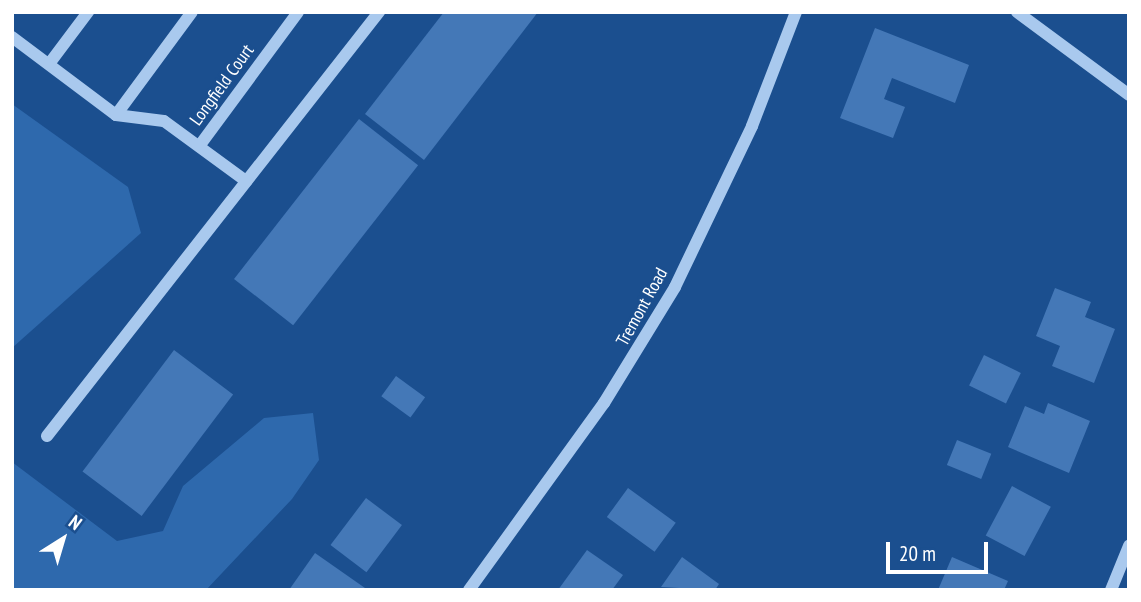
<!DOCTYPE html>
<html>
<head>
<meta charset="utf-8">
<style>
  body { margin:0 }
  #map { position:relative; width:1141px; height:602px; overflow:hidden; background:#1b4f8f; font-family:"PT Sans Narrow",sans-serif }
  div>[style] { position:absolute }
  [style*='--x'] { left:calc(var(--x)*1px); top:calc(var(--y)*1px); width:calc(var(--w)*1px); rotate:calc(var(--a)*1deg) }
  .green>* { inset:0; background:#2e69ad }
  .building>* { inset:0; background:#4478b7; transform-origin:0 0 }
  .minor>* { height:12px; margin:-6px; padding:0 6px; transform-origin:6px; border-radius:6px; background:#a9c9ee }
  span { translate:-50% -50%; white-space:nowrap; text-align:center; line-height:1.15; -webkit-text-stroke:5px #1b4f8f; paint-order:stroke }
  .street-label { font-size:18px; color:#fff }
  .frame { position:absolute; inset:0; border:14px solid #fff; pointer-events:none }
  .north { position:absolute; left:28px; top:504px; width:70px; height:70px; -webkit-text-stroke:5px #1b4f8f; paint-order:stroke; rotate:37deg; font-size:19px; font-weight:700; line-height:28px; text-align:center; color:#fff }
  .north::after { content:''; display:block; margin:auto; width:24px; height:32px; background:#fff; clip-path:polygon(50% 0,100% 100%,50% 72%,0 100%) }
  .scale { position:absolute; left:886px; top:542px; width:102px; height:32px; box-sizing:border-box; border:4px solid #fff; border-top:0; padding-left:9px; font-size:21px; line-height:24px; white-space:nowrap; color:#fff; -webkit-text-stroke:5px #1b4f8f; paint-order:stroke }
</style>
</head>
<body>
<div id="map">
  <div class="green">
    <i style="clip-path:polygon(12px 104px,128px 187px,141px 233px,12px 348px)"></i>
    <i style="clip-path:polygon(313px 413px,319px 460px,292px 499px,206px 590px,12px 590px,12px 462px,117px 541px,163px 531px,183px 486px,264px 418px)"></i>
  </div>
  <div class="building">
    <i style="clip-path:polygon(444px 12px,538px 12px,424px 160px,365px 114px)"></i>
    <i style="clip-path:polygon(875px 28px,969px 65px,955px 103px,892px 78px,884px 99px,905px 107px,893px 138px,840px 118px)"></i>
    <i style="left:359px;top:119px;width:75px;height:203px;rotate:38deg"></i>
    <i style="clip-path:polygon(1055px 288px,1091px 302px,1085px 317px,1115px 329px,1094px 383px,1052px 366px,1060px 346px,1036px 336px)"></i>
    <i style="left:174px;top:350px;width:74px;height:152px;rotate:37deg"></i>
    <i style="left:984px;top:355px;width:41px;height:34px;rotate:26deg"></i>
    <i style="left:396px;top:376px;width:36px;height:25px;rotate:36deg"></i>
    <i style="clip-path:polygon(1048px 403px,1090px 421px,1069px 473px,1008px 447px,1025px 406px,1044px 414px)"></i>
    <i style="left:957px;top:440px;width:37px;height:27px;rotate:22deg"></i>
    <i style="left:1012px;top:486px;width:44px;height:56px;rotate:28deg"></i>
    <i style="left:628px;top:488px;width:59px;height:36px;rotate:36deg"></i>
    <i style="left:366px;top:498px;width:45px;height:59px;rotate:37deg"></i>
    <i style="clip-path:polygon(587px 550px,623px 575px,612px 590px,558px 590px)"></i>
    <i style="clip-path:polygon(315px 553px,365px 588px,363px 590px,289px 590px)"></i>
    <i style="clip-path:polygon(682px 557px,719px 584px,715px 590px,661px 587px)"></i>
    <i style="clip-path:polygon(952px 557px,1008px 581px,1004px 590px,938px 590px)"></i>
  </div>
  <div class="minor">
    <i style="--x:1017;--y:12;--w:139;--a:36.5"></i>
    <i style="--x:12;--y:37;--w:130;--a:36.9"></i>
    <i style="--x:116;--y:115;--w:48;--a:7.1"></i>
    <i style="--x:164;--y:121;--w:102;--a:36.2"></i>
    <i style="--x:49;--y:64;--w:65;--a:-53.1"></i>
    <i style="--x:116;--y:115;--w:128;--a:-53.6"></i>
    <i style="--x:200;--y:145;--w:165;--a:-53.6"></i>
    <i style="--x:47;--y:436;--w:539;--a:-51.94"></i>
    <i style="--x:469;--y:590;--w:231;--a:-54.2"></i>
    <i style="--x:604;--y:403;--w:136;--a:-58.5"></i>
    <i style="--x:675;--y:287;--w:178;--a:-64.4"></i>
    <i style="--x:752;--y:126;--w:122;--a:-68.9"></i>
    <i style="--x:1111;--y:590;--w:48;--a:-67.8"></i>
  </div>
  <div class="street-label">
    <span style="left:222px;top:85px;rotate:-54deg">Longfield Court</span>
    <span style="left:642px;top:307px;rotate:-61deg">Tremont Road</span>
  </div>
  <div class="frame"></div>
  <div class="north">N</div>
  <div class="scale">20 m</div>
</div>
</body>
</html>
